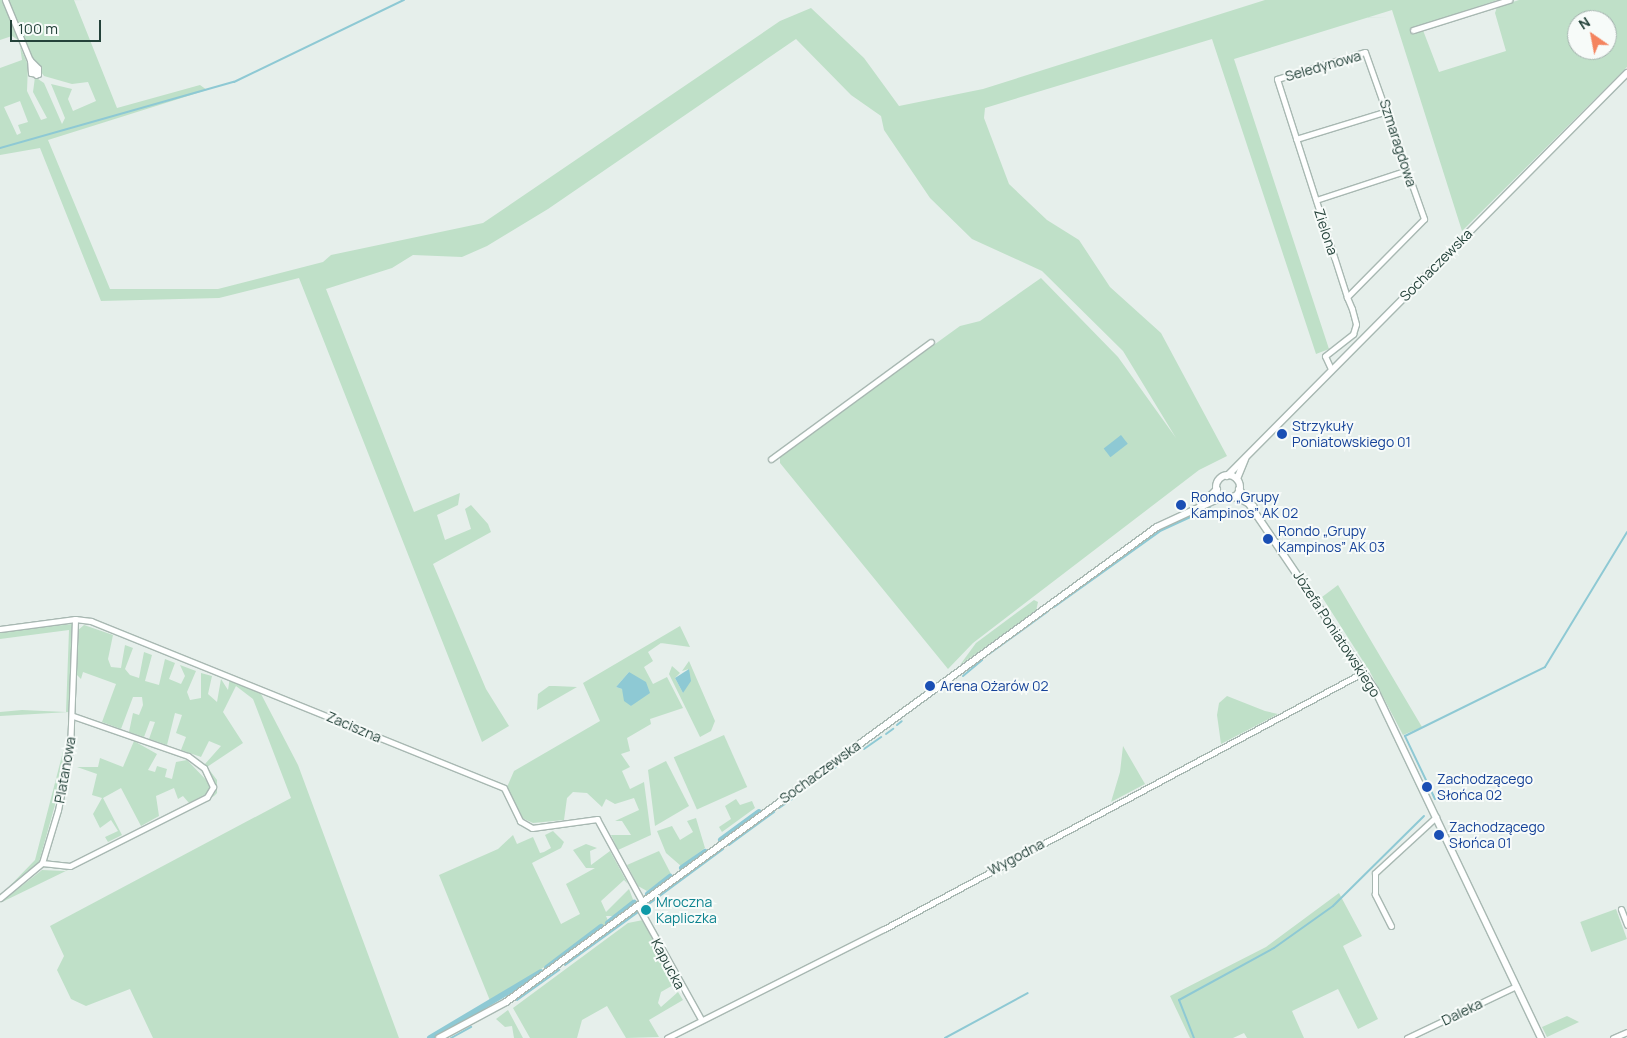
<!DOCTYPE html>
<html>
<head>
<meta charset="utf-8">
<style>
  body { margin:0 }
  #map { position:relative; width:1627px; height:1038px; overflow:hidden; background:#e6efeb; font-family:Manrope,sans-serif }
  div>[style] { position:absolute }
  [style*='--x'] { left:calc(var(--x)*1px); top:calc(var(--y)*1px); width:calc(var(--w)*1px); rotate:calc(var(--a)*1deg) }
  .green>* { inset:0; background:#bfe0c8; transform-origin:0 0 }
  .water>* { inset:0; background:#8ec9d4; transform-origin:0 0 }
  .stream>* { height:2px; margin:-1px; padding:0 1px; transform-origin:1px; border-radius:1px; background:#8ec9d4 }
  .canal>* { height:6px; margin:-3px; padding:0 3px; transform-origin:3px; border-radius:3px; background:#8ec9d4 }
  .roads { filter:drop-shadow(1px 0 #a8b8b2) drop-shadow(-1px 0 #a8b8b2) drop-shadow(0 1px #a8b8b2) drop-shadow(0 -1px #a8b8b2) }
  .minor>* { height:5px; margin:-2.5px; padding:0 2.5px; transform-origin:2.5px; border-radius:2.5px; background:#fff }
  .tertiary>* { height:6px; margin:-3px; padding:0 3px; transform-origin:3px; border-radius:3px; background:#fff }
  .tertiary>.ring { margin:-3px; padding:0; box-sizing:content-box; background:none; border:6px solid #fff; border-radius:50% }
  .dots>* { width:14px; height:14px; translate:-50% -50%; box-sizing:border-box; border:2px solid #f7fbf9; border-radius:50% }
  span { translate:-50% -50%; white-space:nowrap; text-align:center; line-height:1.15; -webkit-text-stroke:4px #f7fbf9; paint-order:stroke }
  .street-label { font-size:14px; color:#24423a }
  .transit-label { font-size:14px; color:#164399 }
  .left { translate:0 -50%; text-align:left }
  .culture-label { font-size:14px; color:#0d838f }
  .north { position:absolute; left:1567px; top:10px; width:50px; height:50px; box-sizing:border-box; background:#f7fbf9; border:1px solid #a3b1ad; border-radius:50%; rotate:327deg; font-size:14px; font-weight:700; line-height:20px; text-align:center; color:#24423a }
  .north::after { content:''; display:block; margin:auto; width:18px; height:22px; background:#f4845f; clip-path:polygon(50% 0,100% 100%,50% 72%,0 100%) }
  .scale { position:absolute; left:10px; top:20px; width:91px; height:22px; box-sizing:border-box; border:2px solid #24423a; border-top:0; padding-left:6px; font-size:15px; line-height:18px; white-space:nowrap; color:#24423a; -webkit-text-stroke:4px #f7fbf9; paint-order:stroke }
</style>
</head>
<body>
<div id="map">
  <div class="green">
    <i style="clip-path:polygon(0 0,4px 0,18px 40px,12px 36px,0 40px)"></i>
    <i style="clip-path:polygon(evenodd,8px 0,74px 0,117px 108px,200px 85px,207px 90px,48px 140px,110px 289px,218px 289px,323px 262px,331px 255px,483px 223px,780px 21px,811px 8px,864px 58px,899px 106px,983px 89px,1265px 0,1498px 0,1421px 25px,1439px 72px,1506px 51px,1495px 13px,1497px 7px,1519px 0,1627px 0,1627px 67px,1462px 231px,1392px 10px,1234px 59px,1329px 349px,1316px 354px,1212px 39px,985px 108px,984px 118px,1009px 184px,1047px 220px,1079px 240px,1110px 287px,1161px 333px,1227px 456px,1199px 470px,973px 643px,948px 669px,780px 463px,780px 456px,960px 326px,980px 321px,1041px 278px,1118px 357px,1176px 438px,1123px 351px,1042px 271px,972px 239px,930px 198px,884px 130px,881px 116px,851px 95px,796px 39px,548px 209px,487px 246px,462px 257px,413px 255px,392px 268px,326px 289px,414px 512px,460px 493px,458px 505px,437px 515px,445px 540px,471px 529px,465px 509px,471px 505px,488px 524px,491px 532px,433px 564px,486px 689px,509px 726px,482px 742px,299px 278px,219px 298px,101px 301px,40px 148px,0 155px,0 68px,22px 60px,20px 46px,28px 65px,27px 91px,41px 120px,47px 118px,33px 92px,35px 77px,44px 83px,62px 124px,65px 118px,51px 84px,72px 89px,68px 99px,73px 111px,96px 101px,88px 82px,72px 84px,44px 76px,33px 61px,8px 0,1577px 20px,1607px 20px,1607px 50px,1577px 50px,1577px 20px,8px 0,20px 101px,28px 122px,18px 125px,21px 133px,17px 135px,4px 107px,20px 101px)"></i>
    <i style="clip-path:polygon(1338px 585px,1422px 727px,1403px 735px,1370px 672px,1322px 597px)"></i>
    <i style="clip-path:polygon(1034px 600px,1038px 602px,1036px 611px,960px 665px,976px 643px)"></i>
    <i style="clip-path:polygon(72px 624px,69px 712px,0 716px,0 712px,22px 710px,66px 712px,69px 630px,0 639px,0 632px)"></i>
    <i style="clip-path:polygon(84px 625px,113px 635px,108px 659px,111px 667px,121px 668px,125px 645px,133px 648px,125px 669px,130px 675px,139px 678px,144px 652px,152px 655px,145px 681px,159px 685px,165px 659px,175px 663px,169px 679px,181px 684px,185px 676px,180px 665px,196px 671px,187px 692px,190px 700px,201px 698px,201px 673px,212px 676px,208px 694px,217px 702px,221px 679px,228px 690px,230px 677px,260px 692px,298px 765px,399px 1038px,153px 1038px,130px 989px,86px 1006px,71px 999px,57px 970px,64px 956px,50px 926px,291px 798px,253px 699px,236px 686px,223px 712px,243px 743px,207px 767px,217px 780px,217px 793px,214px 796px,107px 851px,0 903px,42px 870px,65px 871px,215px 793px,205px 764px,221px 746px,209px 741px,201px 757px,181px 750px,186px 737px,176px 733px,182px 715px,175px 713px,167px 745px,149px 739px,155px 722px,150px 721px,144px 737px,129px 732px,133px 713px,139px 715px,143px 705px,142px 697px,133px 697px,121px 729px,102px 722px,116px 684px,83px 672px,81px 679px,76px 674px,76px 632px)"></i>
    <i style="clip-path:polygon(evenodd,680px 626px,690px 647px,661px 643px,648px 652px,653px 661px,644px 667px,653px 684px,667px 677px,683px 708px,650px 719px,651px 724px,627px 738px,630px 751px,621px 754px,630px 767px,622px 771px,630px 789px,644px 782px,651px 835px,618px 850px,611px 835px,631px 835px,622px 821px,615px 821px,639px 810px,634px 798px,615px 804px,606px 799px,602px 807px,587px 793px,573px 792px,567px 798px,564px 820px,533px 823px,522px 818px,507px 787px,514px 771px,600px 721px,583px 683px,680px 626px,629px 672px,635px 702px,631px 706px,622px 689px,616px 687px,629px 672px)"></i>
    <i style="clip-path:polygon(689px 661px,715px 721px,711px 731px,700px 737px,669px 674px,672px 666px,680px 673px,675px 678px,683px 693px,689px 669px,682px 671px)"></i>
    <i style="clip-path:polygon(549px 686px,555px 686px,577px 687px,537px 710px,538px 694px)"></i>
    <i style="clip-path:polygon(1227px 696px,1265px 711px,1278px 714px,1221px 744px,1217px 715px,1219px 703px)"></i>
    <i style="left:724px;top:735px;width:57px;height:55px;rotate:66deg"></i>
    <i style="clip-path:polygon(134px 741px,157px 754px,148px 770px,155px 772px,157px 766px,167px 769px,165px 777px,172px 779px,176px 762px,187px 760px,211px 785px,208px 793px,189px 803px,183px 796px,178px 799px,174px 788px,156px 796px,159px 816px,141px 826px,121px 788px,103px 798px,122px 835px,108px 842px,105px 837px,118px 831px,111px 820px,100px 828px,93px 814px,102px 798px,92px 795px,97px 774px,77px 767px,98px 767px,100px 758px,123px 767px)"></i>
    <i style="clip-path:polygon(65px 744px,67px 762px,39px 862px,0 896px,35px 860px)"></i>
    <i style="clip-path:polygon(1123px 746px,1145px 784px,1111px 802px,1120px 772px)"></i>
    <i style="clip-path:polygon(666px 761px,689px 806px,655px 826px,648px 770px)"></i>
    <i style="clip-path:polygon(736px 799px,740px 805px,752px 801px,755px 808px,722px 832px,719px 827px,731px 819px,725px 806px)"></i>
    <i style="clip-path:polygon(696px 818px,705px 848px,681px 866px,666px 853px,657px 831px,672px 826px,680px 840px,693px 832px,687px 821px)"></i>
    <i style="clip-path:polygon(553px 831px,564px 842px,561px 848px,532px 863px,561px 924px,580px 914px,566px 884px,595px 868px,586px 868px,573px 850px,586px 844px,597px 848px,590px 851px,591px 865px,610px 851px,628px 884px,624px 880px,601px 901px,606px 912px,629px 889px,634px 902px,614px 916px,606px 916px,609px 923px,491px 1003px,439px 875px,498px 849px,513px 835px,517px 844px,533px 837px,540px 853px,544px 852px,551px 848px,545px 835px)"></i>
    <i style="clip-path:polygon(659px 851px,671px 874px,647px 891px,638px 886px,627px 865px)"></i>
    <i style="clip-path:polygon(1339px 893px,1362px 936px,1343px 946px,1378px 1019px,1358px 1029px,1338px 989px,1292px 1011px,1304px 1038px,1247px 1038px,1244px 1033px,1233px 1038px,1190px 1038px,1170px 996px,1266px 947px)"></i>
    <i style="left:1616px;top:909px;width:32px;height:38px;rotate:70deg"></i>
    <i style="clip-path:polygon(643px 920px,675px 984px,661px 992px,658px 1003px,661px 1007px,678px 992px,683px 1000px,649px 1020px,659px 1037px,626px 1038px,607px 1006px,582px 1020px,577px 1038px,530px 1038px,513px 1008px,628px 923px)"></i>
    <i style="clip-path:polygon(508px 1010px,523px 1038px,514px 1038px,512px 1026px,505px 1027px,496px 1019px)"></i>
    <i style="clip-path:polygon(1567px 1016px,1579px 1022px,1547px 1037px,1542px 1027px)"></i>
  </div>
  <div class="water">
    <i style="left:1121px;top:435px;width:11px;height:22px;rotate:52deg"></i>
    <i style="clip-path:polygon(689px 669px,691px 681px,683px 693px,675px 678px)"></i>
    <i style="clip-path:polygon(629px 672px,646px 682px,650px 693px,631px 706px,624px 701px,622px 689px,616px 687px)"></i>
  </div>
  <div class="stream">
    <i style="--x:0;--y:148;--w:243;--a:-15.8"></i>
    <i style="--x:234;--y:82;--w:189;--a:-25.8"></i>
    <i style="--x:1054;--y:607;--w:130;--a:-35.6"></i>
    <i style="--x:1160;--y:531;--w:55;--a:-24.7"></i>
    <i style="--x:989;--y:654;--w:72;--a:-35.9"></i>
    <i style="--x:963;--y:676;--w:25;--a:-40"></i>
    <i style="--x:897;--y:725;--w:6;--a:-39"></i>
    <i style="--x:886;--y:734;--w:9;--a:-36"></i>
    <i style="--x:864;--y:749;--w:21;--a:-35"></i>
    <i style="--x:800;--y:793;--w:53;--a:-35.8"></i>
    <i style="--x:1435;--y:799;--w:70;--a:-115.5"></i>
    <i style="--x:1405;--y:736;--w:156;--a:-26.2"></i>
    <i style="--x:1545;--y:667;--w:158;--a:-58.7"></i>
    <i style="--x:779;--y:808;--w:16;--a:-35"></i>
    <i style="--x:729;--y:845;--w:56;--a:-36.3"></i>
    <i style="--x:642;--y:909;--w:101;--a:-36.5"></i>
    <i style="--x:565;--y:965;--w:90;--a:-36"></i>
    <i style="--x:517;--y:1000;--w:52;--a:-35.5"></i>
    <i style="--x:451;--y:1038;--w:23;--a:-29"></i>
    <i style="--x:945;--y:1038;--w:94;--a:-28.5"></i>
    <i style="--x:1194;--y:1038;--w:41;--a:-111.5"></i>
    <i style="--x:1179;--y:1000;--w:108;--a:-28.7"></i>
    <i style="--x:1274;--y:948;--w:72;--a:-35.4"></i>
    <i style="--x:1333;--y:906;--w:128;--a:-44.7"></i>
  </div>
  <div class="canal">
    <i style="--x:721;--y:840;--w:47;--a:-36.4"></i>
    <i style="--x:682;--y:868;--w:28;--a:-35"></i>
    <i style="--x:648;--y:894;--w:28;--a:-38"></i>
    <i style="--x:608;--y:923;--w:33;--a:-38"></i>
    <i style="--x:547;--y:968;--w:68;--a:-37.2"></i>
    <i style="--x:430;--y:1038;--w:129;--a:-30.7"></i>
  </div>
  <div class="roads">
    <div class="minor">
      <i style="--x:5;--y:0;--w:81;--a:67.5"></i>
      <i style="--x:1413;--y:30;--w:101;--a:-17.4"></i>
      <i style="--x:30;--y:60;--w:11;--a:45"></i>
      <i style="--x:38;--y:68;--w:6;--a:90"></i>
      <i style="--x:38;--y:74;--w:7;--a:-172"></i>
      <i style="--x:31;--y:73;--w:13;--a:-94"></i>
      <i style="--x:1296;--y:139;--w:95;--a:-17.1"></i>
      <i style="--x:1316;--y:200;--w:96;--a:-18.2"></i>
      <i style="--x:1331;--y:369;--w:14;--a:-115"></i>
      <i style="--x:1325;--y:356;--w:36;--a:-38"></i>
      <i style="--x:1353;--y:334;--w:10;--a:-73"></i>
      <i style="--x:1356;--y:324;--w:16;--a:-105"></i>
      <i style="--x:1352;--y:309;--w:13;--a:-113"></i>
      <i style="--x:1347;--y:297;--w:229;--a:-107.8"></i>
      <i style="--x:1277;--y:79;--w:92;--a:-17.1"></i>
      <i style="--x:1365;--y:52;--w:177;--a:70.5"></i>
      <i style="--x:1424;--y:219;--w:110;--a:134.6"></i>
      <i style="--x:771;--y:459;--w:198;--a:-36.2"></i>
      <i style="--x:0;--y:629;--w:76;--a:-7.6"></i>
      <i style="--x:75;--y:619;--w:16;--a:7"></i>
      <i style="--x:91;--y:621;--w:445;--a:22"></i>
      <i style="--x:504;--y:788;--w:37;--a:64"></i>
      <i style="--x:520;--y:821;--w:14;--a:30"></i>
      <i style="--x:532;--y:828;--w:66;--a:-7.9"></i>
      <i style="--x:597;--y:819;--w:96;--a:61.3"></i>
      <i style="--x:42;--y:863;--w:28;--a:6"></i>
      <i style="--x:70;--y:866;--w:153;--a:-26.7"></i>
      <i style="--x:207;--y:797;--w:12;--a:-59"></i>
      <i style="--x:213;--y:787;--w:21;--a:-115"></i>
      <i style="--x:204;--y:768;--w:20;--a:-143"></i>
      <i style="--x:188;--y:756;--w:122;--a:-160.8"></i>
      <i style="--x:0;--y:898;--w:55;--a:-39.8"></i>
      <i style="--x:42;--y:863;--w:55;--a:-73.2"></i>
      <i style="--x:58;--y:810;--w:61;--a:-78.7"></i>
      <i style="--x:70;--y:750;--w:131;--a:-87.8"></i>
      <i style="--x:638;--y:906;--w:129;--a:60.9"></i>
      <i style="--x:1621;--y:909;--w:17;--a:69"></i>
      <i style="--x:1391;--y:926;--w:36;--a:-117"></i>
      <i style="--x:1375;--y:894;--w:21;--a:-90"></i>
      <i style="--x:1375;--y:873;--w:83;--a:-42.6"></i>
      <i style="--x:667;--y:1038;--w:243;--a:-26.7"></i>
      <i style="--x:884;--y:929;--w:544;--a:-28.17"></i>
      <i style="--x:1407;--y:1038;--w:121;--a:-25.5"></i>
      <i style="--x:1613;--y:1038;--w:15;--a:-23"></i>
    </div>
    <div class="tertiary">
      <i class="ring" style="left:1216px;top:475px;width:18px;height:18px"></i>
      <i style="--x:1227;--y:476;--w:568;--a:-45.21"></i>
      <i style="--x:1237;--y:479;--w:22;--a:-68"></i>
      <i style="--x:1239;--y:489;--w:243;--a:55.9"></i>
      <i style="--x:1375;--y:690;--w:386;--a:64.5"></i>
      <i style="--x:1235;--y:496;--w:21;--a:29"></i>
      <i style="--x:1200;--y:506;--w:24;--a:-45"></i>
      <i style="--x:439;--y:1038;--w:76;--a:-28.2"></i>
      <i style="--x:506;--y:1002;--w:806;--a:-36.12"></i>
      <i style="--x:1157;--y:527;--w:72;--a:-24.8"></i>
    </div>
  </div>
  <div class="dots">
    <i style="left:1282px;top:434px;background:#1a4fb4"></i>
    <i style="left:1181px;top:505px;background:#1a4fb4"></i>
    <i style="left:1268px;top:539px;background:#1a4fb4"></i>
    <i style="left:930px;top:686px;background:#1a4fb4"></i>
    <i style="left:1427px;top:787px;background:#1a4fb4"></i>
    <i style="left:1439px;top:835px;background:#1a4fb4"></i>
    <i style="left:646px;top:910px;background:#0f9aa8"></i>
  </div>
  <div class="street-label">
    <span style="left:1323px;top:66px;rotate:-16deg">Seledynowa</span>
    <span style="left:1398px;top:143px;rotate:72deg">Szmaragdowa</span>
    <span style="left:1326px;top:232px;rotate:72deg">Zielona</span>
    <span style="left:1436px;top:265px;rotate:-45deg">Sochaczewska</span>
    <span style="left:1337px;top:634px;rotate:57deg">Józefa Poniatowskiego</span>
    <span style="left:354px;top:727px;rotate:23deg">Zaciszna</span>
    <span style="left:65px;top:770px;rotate:-80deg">Platanowa</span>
    <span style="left:820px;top:772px;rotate:-36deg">Sochaczewska</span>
    <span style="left:1016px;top:857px;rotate:-28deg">Wygodna</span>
    <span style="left:668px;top:964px;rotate:62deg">Kapucka</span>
    <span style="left:1462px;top:1012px;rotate:-26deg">Daleka</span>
  </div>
  <div class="transit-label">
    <span class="left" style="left:1292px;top:434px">Strzykuły<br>Poniatowskiego 01</span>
    <span class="left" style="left:1191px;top:505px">Rondo „Grupy<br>Kampinos” AK 02</span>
    <span class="left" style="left:1278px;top:539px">Rondo „Grupy<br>Kampinos” AK 03</span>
    <span class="left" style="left:940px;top:686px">Arena Ożarów 02</span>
    <span class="left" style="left:1437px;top:787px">Zachodzącego<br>Słońca 02</span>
    <span class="left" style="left:1449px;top:835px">Zachodzącego<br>Słońca 01</span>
  </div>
  <div class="culture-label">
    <span class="left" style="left:656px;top:910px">Mroczna<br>Kapliczka</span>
  </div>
  <div class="north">N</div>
  <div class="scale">100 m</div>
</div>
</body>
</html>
